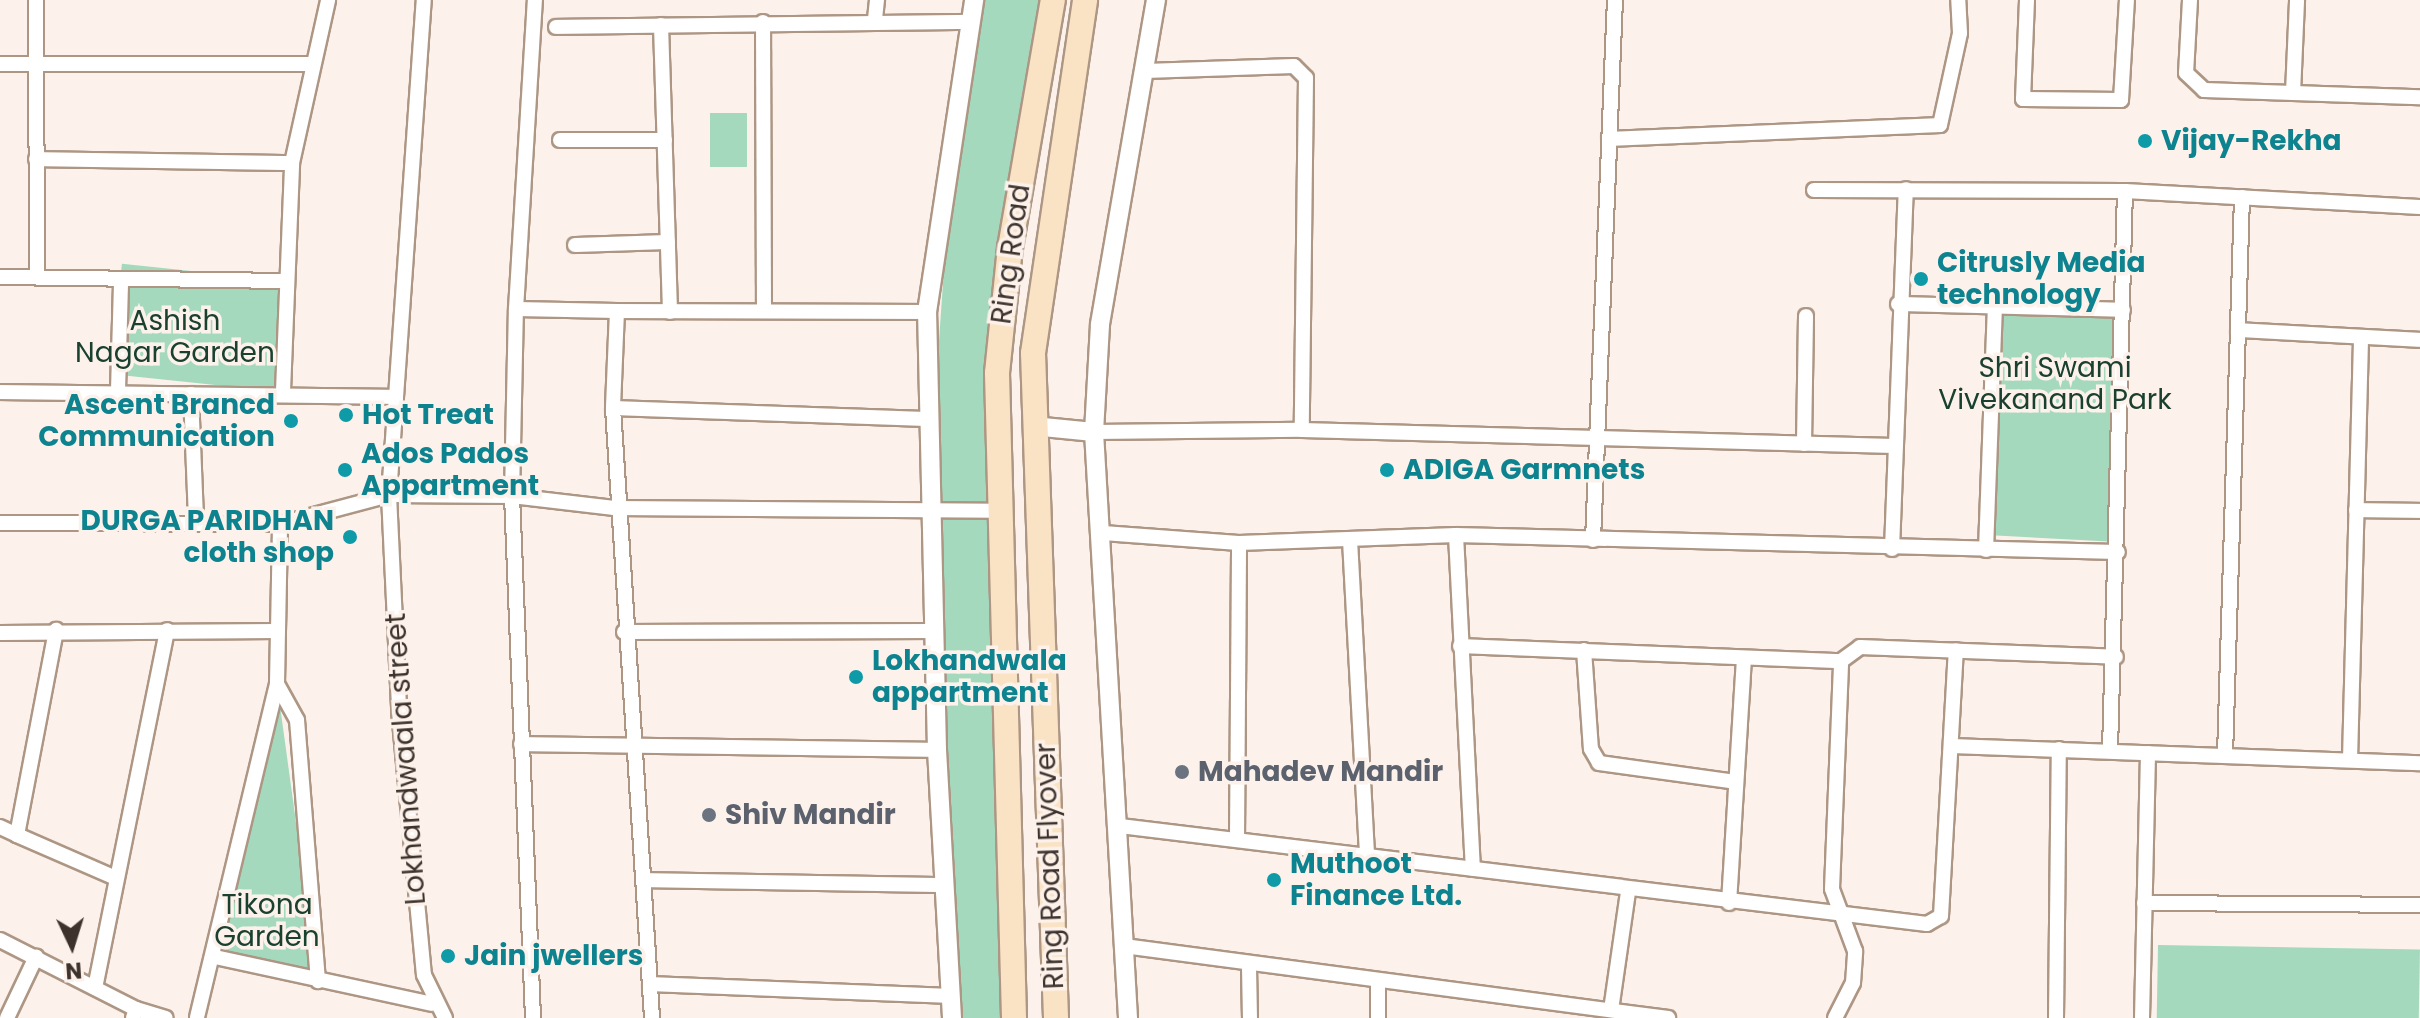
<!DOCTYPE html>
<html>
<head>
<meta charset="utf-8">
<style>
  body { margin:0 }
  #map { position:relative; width:2420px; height:1018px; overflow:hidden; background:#fcf2eb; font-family:Poppins,sans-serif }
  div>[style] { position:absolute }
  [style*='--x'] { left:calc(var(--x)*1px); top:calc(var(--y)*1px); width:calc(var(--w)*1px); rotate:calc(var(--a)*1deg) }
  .green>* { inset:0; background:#a4d9be; transform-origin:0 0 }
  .roads { filter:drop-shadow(2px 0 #ad9684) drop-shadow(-2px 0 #ad9684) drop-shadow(0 2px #ad9684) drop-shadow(0 -2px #ad9684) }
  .minor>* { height:14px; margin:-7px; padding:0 7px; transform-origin:7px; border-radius:7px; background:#fff }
  .tertiary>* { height:18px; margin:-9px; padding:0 9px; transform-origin:9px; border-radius:9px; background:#fff }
  .primary>* { height:24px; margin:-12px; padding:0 12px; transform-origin:12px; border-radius:12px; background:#fae3c4 }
  .dots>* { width:22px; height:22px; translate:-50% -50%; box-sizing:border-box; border:4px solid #fcf2eb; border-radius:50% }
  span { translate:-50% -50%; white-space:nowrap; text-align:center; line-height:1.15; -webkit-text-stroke:7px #fcf2eb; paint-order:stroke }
  .culture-label { font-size:28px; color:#0d838f; font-weight:700 }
  .left { translate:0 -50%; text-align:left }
  .right { translate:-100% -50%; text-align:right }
  .street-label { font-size:28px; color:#3d332c }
  .park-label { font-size:28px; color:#1a402f }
  .worship-label { font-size:28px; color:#5b616d; font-weight:700 }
  .north { position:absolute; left:32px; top:906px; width:80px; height:80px; -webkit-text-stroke:6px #fcf2eb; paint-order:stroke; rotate:176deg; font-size:22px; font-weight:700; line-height:32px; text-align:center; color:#3d332c }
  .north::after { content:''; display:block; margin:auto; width:28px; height:36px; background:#3d332c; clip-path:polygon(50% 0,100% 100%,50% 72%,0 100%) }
</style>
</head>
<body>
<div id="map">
  <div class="green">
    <i style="clip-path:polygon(974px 0,1055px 0,997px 373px,1021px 1018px,947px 1018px,924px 560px,949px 195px)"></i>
    <i style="left:710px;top:113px;width:37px;height:54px"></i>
    <i style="left:287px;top:281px;width:111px;height:166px;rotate:96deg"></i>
    <i style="left:2125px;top:314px;width:228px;height:136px;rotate:93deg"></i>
    <i style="clip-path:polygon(277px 684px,317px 975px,215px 957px)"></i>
    <i style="left:2158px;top:945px;width:262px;height:73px;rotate:1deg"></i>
  </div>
  <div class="roads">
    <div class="minor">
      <i style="--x:36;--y:0;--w:277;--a:89.8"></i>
      <i style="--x:2027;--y:0;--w:99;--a:92.3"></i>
      <i style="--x:2023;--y:99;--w:98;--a:0.6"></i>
      <i style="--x:2121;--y:100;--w:100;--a:-86.6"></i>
      <i style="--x:2190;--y:0;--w:73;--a:93.1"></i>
      <i style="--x:2186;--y:73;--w:25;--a:43"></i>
      <i style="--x:2204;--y:90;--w:216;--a:1.9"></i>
      <i style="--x:875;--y:19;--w:19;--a:-84"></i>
      <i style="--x:763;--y:22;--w:288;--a:89.8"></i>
      <i style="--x:661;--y:25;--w:287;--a:88.2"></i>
      <i style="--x:556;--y:27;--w:415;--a:-0.7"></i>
      <i style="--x:0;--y:64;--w:311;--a:0"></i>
      <i style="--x:1145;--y:71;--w:149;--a:-1.9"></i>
      <i style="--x:1294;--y:66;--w:17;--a:45"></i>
      <i style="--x:1306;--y:78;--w:352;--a:90.7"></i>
      <i style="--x:2293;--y:93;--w:93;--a:-87.5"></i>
      <i style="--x:1609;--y:139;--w:331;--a:-2.4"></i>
      <i style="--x:1940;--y:125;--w:94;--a:-77.7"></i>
      <i style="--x:1960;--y:33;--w:33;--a:-93"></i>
      <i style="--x:560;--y:140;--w:105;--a:0"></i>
      <i style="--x:36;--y:159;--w:256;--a:0.9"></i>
      <i style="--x:1814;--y:190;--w:311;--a:0.2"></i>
      <i style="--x:2125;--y:191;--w:295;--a:3.1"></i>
      <i style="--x:575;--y:245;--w:93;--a:-1.8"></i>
      <i style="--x:0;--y:277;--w:287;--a:0.8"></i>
      <i style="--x:1898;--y:304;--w:225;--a:1.5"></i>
      <i style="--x:516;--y:309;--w:310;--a:-86.5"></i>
      <i style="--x:617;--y:311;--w:310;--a:0.2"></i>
      <i style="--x:2238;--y:330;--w:182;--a:3.1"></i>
      <i style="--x:118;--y:391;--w:107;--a:-88.4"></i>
      <i style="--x:283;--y:391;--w:228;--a:-87.7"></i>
      <i style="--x:292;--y:163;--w:167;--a:-77.5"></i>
      <i style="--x:0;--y:392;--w:396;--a:0.7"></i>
      <i style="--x:396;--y:397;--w:98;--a:94.1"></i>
      <i style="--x:389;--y:495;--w:216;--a:87.3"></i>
      <i style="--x:399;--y:711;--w:265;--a:84.6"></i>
      <i style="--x:424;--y:975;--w:48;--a:64"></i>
      <i style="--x:191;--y:394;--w:124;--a:87.7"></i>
      <i style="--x:396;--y:397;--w:398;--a:-86"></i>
      <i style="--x:613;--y:408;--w:611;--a:86.34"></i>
      <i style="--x:1094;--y:432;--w:208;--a:-0.6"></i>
      <i style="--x:1302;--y:430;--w:592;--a:1.55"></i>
      <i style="--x:1804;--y:444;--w:128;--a:-89.1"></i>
      <i style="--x:2356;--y:510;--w:64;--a:0.9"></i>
      <i style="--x:0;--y:523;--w:280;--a:0.2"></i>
      <i style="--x:1103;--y:533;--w:136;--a:4.2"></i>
      <i style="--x:1239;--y:543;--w:217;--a:-2.1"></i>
      <i style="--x:1456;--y:535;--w:662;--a:1.47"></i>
      <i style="--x:1456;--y:535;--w:334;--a:87.1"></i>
      <i style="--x:1350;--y:540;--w:315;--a:86.9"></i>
      <i style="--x:1593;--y:540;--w:540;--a:-87.67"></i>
      <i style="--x:1892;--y:549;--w:360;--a:-87.8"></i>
      <i style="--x:1986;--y:550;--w:243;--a:-87.9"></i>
      <i style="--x:278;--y:631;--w:107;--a:-88.9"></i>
      <i style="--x:280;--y:524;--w:113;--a:-14.9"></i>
      <i style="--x:389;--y:495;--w:123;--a:0.5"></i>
      <i style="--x:512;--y:496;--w:187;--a:-88.8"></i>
      <i style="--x:516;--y:309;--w:101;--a:1.1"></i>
      <i style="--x:617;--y:311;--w:97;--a:92.4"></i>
      <i style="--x:613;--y:408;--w:313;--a:2"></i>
      <i style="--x:624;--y:632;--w:310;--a:-0.2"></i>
      <i style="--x:0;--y:633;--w:278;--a:-0.4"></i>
      <i style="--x:278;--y:631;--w:53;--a:91.1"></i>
      <i style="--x:277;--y:684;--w:343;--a:103.5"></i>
      <i style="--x:1460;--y:646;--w:381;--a:2.3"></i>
      <i style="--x:1584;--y:650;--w:99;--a:86"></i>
      <i style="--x:1591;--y:749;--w:16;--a:60"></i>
      <i style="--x:1599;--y:763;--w:138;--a:7.9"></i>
      <i style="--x:277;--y:684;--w:41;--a:60.9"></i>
      <i style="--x:297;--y:720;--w:262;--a:85.4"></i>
      <i style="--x:521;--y:744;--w:416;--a:0.8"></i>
      <i style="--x:1952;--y:746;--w:468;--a:2.1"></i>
      <i style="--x:2110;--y:751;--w:560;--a:-88.47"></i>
      <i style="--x:2225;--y:756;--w:559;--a:-88.26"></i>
      <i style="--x:2350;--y:760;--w:423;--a:-88.5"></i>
      <i style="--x:1120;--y:826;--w:813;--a:6.92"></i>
      <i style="--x:1927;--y:924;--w:16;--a:-30"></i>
      <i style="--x:1941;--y:916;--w:266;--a:-86.8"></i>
      <i style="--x:0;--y:827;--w:19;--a:25"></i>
      <i style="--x:17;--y:835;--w:209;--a:-79.2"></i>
      <i style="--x:17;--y:835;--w:108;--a:23.5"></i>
      <i style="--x:1237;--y:839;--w:296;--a:-89.6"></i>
      <i style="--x:645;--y:880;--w:300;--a:1"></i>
      <i style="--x:1729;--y:903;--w:245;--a:-86.5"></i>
      <i style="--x:2144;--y:903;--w:276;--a:0.4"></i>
      <i style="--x:0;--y:940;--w:153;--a:26.9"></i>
      <i style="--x:1124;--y:946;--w:549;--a:7.54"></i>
      <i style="--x:215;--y:957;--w:222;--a:12.2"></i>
      <i style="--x:1249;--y:967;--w:51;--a:88.9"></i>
      <i style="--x:650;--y:984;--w:301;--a:2.3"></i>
      <i style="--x:95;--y:988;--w:365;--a:-78.6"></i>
      <i style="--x:1611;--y:1010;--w:119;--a:-81.8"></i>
      <i style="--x:7;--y:1018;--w:68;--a:-64.6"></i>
      <i style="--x:133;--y:1018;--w:9;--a:-72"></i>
      <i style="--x:136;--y:1009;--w:31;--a:17"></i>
      <i style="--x:533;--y:1018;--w:522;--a:-92.3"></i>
      <i style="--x:512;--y:496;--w:103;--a:6.7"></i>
      <i style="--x:614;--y:508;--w:383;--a:0.4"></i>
      <i style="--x:1378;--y:1018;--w:34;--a:-90"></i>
      <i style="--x:1835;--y:1018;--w:39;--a:-63"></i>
      <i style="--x:1853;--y:983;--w:32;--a:-86"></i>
      <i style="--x:1855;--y:951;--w:66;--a:-110.4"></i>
      <i style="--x:1832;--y:889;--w:228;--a:-87.7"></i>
      <i style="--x:1841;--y:661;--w:24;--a:-36"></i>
      <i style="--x:1860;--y:647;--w:256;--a:2.2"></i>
      <i style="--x:2056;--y:1018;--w:269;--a:-89.4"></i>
      <i style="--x:2142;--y:1018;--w:265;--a:-88.7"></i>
    </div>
    <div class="tertiary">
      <i style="--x:1033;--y:426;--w:61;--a:5.6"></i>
      <i style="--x:952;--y:1018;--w:268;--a:-93.2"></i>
      <i style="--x:937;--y:750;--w:438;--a:-91.3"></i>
      <i style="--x:927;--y:312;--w:316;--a:-81.4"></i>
      <i style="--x:1128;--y:1018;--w:587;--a:-93.32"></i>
      <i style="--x:1094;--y:432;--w:108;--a:-86.8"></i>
      <i style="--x:1100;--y:324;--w:329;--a:-80.2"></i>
    </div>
    <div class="primary">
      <i style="--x:1014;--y:1018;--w:645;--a:-91.51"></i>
      <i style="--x:997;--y:373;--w:126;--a:-84.1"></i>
      <i style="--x:1010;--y:248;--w:252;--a:-80.2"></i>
      <i style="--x:1056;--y:1018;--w:665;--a:-91.98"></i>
      <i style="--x:1033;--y:353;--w:357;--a:-81.6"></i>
    </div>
  </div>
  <div class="dots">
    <i style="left:2145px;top:141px;background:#0f9aa8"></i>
    <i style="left:1921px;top:279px;background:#0f9aa8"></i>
    <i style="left:346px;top:415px;background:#0f9aa8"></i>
    <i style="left:291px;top:421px;background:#0f9aa8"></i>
    <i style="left:345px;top:470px;background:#0f9aa8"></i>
    <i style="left:1387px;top:470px;background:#0f9aa8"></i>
    <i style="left:350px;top:537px;background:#0f9aa8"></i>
    <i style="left:856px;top:677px;background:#0f9aa8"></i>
    <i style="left:1182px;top:772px;background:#6b7280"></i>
    <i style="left:709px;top:815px;background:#6b7280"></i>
    <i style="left:1274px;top:880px;background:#0f9aa8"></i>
    <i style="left:448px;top:956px;background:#0f9aa8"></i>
  </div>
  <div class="culture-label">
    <span class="left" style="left:2161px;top:141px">Vijay-Rekha</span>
    <span class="left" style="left:1937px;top:279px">Citrusly Media<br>technology</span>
    <span class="right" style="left:275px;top:421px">Ascent Brancd<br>Communication</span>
    <span class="left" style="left:362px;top:415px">Hot Treat</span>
    <span class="left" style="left:361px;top:470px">Ados Pados<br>Appartment</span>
    <span class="left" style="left:1403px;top:470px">ADIGA Garmnets</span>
    <span class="right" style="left:334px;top:537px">DURGA PARIDHAN<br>cloth shop</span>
    <span class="left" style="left:872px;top:677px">Lokhandwala<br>appartment</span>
    <span class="left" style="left:1290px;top:880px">Muthoot<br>Finance Ltd.</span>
    <span class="left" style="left:464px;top:956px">Jain jwellers</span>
  </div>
  <div class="street-label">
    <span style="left:1011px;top:254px;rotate:-82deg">Ring Road</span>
    <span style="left:406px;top:759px;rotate:-94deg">Lokhandwaala street</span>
    <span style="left:1050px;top:866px;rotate:-92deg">Ring Road Flyover</span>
  </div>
  <div class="park-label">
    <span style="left:175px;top:337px">Ashish<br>Nagar Garden</span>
    <span style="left:2055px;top:384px">Shri Swami<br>Vivekanand Park</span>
    <span style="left:267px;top:921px">Tikona<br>Garden</span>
  </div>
  <div class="worship-label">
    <span class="left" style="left:1198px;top:772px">Mahadev Mandir</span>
    <span class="left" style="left:725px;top:815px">Shiv Mandir</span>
  </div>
  <div class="north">N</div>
</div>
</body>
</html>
